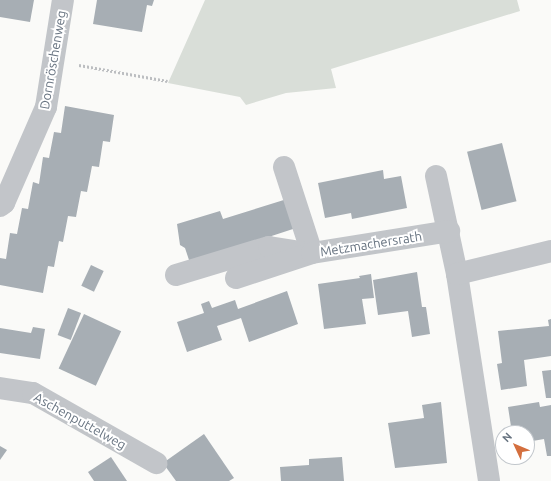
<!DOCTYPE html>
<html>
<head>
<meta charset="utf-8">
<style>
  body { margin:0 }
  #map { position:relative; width:551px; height:481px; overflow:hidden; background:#fafaf8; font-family:Ubuntu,sans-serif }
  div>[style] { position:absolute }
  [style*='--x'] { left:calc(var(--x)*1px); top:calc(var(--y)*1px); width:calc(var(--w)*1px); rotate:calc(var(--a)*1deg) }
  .green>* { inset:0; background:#d9ded8 }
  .building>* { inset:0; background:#a7aeb4; transform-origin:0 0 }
  .path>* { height:2.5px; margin-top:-1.25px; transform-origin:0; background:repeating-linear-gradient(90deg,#bcbec1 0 2px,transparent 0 4px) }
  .minor>* { height:22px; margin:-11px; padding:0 11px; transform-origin:11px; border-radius:11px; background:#c2c5c9 }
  span { translate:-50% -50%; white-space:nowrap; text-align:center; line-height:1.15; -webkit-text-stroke:4px #fff; paint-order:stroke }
  .street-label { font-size:13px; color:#677380 }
  .north { position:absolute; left:495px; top:425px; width:40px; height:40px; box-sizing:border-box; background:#fff; border:1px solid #c2c7cc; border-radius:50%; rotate:314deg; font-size:11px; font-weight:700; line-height:16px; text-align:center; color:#677380 }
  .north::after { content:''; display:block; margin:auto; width:14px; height:18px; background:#d46f3e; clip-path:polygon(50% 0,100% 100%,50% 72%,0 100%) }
</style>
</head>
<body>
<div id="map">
  <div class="green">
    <i style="clip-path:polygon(205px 0,517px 0,520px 11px,331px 69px,336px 88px,286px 93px,246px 105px,240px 97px,168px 83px)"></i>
  </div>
  <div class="building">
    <i style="clip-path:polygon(0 0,34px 0,30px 22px,0 17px)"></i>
    <i style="clip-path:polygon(97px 0,154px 0,152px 6px,147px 5px,142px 32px,93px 24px)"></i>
    <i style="clip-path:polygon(65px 106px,114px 115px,110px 142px,103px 141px,99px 167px,92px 166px,87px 192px,81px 191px,76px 217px,68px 216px,63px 242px,59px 241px,54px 267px,48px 266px,43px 293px,0 285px,0 258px,6px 259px,10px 233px,17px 234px,22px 208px,28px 209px,33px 182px,39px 184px,43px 157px,49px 158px,54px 132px,61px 133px)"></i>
    <i style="left:502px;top:143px;width:60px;height:36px;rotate:76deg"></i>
    <i style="clip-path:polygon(383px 170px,384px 179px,401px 176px,407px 208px,352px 219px,351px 213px,325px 218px,318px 183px)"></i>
    <i style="clip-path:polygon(287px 199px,296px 228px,190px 263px,185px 248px,180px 245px,177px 224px,220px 211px,223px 219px)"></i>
    <i style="left:91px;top:265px;width:14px;height:23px;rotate:25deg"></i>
    <i style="clip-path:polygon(417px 272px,422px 307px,426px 307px,430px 334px,412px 337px,408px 311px,378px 315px,373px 280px)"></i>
    <i style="clip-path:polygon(371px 274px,374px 298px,362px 299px,366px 324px,324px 329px,318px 284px,360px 278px,359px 276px)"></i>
    <i style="clip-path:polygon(287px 291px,298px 324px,249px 342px,241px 318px,217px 326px,222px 340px,187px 352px,177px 322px,204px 313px,201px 304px,209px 301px,212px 308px,235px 300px,238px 309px)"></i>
    <i style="left:68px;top:308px;width:14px;height:29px;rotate:21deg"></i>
    <i style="left:84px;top:314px;width:41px;height:60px;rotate:25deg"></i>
    <i style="clip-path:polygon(551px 319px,551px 356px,524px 360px,527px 386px,501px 390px,497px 364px,502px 363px,498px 331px,549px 326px,548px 320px)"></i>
    <i style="clip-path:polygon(33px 327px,45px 329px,40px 359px,0 353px,0 328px,31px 333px)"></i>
    <i style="clip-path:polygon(551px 370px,551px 398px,546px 398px,542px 371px)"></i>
    <i style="clip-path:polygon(441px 402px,447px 463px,395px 468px,388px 423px,424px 418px,422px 405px)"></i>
    <i style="clip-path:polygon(539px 402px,540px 407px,551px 405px,551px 456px,547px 456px,544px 439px,527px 442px,527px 433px,512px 433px,508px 407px)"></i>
    <i style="clip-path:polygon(204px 434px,234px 478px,229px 481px,176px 481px,163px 463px)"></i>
    <i style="clip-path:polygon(0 446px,7px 450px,0 460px)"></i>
    <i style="clip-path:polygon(111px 457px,127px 481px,94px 481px,88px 472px)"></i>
    <i style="clip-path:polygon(342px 457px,344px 481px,281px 481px,280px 467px,309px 465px,309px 459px)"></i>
  </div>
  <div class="path">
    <i style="--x:79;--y:65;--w:90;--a:10.2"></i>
  </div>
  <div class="minor">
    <i style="--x:284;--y:167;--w:90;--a:72"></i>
    <i style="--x:436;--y:176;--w:100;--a:77.9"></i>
    <i style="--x:457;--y:274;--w:209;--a:81.2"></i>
    <i style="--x:0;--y:206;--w:5;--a:-37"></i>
    <i style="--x:4;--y:203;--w:105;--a:-66.4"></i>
    <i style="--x:46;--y:107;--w:108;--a:-81"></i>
    <i style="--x:457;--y:274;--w:97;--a:-13.7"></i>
    <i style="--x:176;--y:275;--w:97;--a:-16.8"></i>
    <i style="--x:269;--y:247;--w:37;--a:9"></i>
    <i style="--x:236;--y:278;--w:80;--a:-18.2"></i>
    <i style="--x:312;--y:253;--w:139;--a:-9.1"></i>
    <i style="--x:0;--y:388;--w:33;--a:9"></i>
    <i style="--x:33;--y:393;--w:142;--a:29.6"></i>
  </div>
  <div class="street-label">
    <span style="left:53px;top:60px;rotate:-80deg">Dornröschenweg</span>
    <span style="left:371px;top:244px;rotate:-9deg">Metzmachersrath</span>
    <span style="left:80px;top:421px;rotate:29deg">Aschenputtelweg</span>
  </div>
  <div class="north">N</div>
</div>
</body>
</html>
